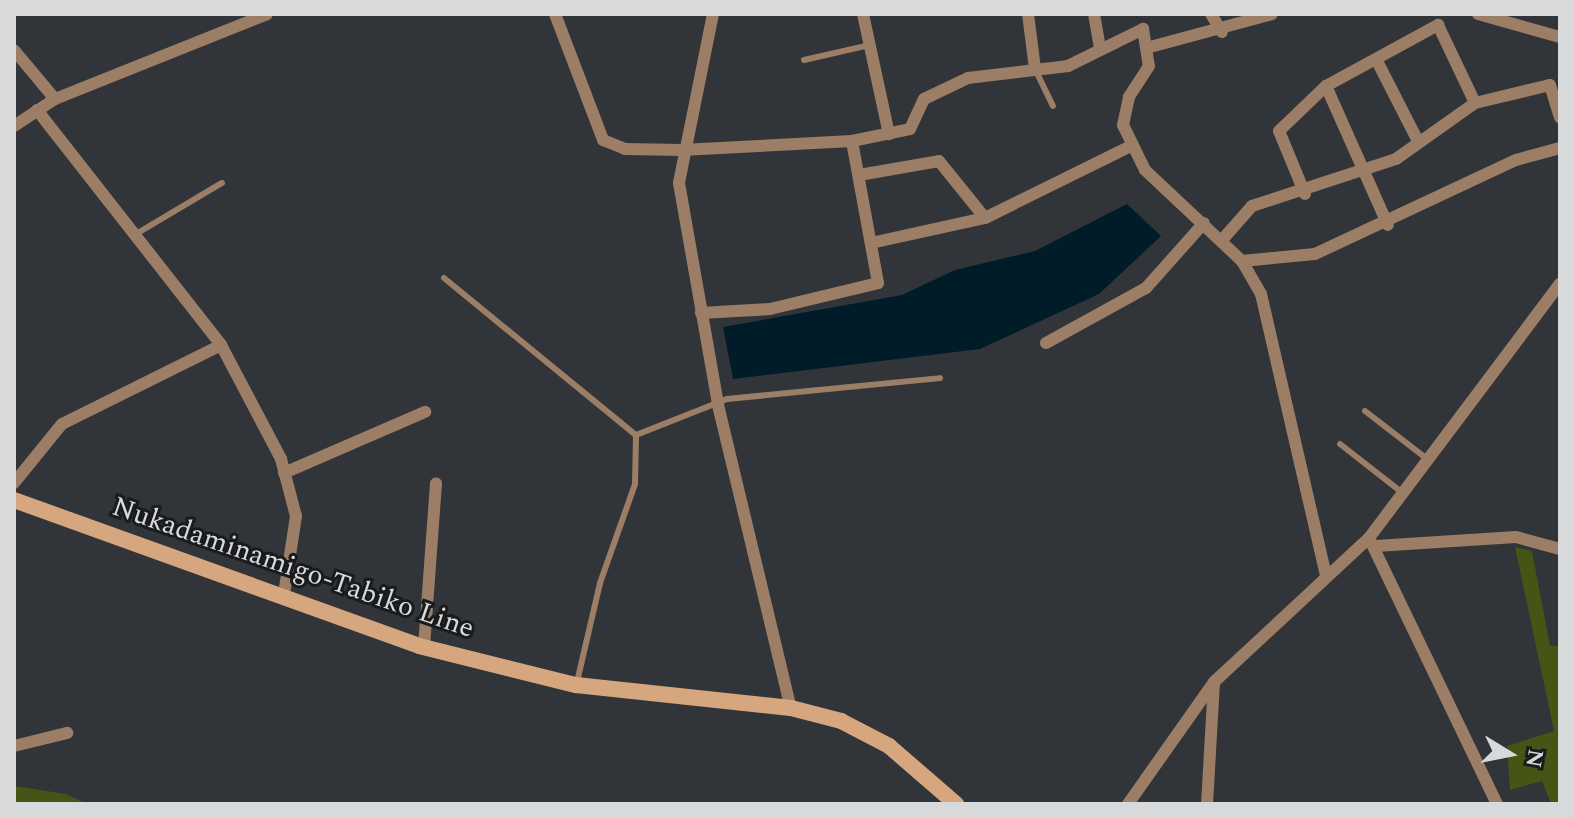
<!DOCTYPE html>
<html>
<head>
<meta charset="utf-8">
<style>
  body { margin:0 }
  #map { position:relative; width:1574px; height:818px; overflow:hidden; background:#313438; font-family:Spectral,serif }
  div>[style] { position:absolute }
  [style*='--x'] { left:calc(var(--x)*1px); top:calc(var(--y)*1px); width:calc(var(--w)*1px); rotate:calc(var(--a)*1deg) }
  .green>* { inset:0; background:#445515 }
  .water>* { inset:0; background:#001c29 }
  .service>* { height:6px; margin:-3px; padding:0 3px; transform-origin:3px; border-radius:3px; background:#9b7e65 }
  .minor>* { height:12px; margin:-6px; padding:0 6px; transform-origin:6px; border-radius:6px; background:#9b7e65 }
  .secondary>* { height:16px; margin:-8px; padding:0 8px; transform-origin:8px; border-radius:8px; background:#d6a77f }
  span { translate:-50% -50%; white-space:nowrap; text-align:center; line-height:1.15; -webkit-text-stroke:6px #1a1b1d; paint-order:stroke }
  .street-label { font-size:28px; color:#d7d9db }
  .frame { position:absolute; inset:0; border:16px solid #d7d9db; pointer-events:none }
  .north { position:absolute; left:1470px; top:714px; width:80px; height:80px; -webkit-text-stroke:6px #1a1b1d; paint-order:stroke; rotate:100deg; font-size:22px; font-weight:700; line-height:32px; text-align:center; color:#d7d9db }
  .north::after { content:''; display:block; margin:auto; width:28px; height:36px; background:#d7d9db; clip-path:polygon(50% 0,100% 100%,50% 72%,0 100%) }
</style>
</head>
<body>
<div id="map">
  <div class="green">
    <i style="clip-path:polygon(1515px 547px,1532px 551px,1550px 646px,1560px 646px,1560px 804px,1551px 804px,1542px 781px,1510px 790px,1507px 746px,1554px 731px)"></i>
    <i style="clip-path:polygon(14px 786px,66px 794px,87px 804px,14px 804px)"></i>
  </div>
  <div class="water">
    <i style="clip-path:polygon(1127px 204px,1161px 236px,1099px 294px,980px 349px,733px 379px,723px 327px,902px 295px,955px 270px,1035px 251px)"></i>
  </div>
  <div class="service">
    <i style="--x:804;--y:60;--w:68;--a:-12.8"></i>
    <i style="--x:1035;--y:69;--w:41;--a:64.1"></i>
    <i style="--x:136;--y:234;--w:100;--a:-30.7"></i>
    <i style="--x:444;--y:278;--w:248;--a:39.3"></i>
    <i style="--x:636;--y:435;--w:98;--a:-21.6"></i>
    <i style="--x:727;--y:399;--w:214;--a:-5.6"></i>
    <i style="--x:1365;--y:411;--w:78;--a:37.7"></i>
    <i style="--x:1340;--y:444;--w:81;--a:38"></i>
    <i style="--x:577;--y:682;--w:102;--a:-76.9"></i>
    <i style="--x:600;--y:583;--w:105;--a:-70.5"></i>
    <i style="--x:635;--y:484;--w:49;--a:-88.8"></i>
  </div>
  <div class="minor">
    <i style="--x:555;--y:14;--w:135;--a:69.1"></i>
    <i style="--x:603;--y:140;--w:24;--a:22"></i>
    <i style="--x:625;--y:149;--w:57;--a:1"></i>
    <i style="--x:682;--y:150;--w:170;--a:-3"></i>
    <i style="--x:713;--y:14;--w:172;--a:101.4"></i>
    <i style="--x:679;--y:183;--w:225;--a:80"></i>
    <i style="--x:718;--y:405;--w:312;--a:76.5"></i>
    <i style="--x:863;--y:14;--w:123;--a:77.8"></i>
    <i style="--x:1028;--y:14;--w:55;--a:82.7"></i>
    <i style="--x:1094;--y:14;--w:34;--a:80"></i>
    <i style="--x:1211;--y:14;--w:21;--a:59"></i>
    <i style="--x:1478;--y:14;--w:85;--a:15.7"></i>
    <i style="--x:1150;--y:47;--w:126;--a:-15.1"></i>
    <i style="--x:14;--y:50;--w:64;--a:50.1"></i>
    <i style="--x:1376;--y:59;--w:94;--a:62.9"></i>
    <i style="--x:1326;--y:86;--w:152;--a:66"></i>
    <i style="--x:37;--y:110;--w:298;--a:51.9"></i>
    <i style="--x:221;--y:345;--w:129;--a:62.2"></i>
    <i style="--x:281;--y:459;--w:59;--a:75.3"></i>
    <i style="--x:296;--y:516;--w:79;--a:98.7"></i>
    <i style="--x:14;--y:126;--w:49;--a:-33.4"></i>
    <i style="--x:55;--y:99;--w:228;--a:-21.8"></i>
    <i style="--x:859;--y:175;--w:81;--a:-9.9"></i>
    <i style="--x:939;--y:161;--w:73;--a:51.1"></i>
    <i style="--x:1305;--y:194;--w:68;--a:-112.4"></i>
    <i style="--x:1279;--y:131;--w:65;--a:-43.8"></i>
    <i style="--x:1326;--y:86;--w:128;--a:-28.6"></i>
    <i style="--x:1438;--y:25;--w:86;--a:64.6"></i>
    <i style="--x:1222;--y:240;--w:45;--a:-48.6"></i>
    <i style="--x:1252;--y:206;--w:151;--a:-18.1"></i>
    <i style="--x:1396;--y:159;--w:97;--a:-35.3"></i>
    <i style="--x:1475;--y:103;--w:77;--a:-13.5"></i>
    <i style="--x:1550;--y:85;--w:34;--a:73"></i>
    <i style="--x:871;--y:243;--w:117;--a:-12.4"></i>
    <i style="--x:985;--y:218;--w:163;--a:-26.3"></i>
    <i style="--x:1242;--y:261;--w:73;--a:-5.5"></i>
    <i style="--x:1315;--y:254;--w:222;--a:-25.1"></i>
    <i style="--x:1516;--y:160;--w:46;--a:-15.3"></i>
    <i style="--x:701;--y:313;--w:69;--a:-3.3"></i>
    <i style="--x:770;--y:309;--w:111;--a:-13.5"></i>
    <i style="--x:878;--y:283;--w:144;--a:-100.4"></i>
    <i style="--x:852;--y:141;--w:59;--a:-11.7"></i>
    <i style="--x:910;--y:129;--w:33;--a:-65"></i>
    <i style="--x:924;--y:99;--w:49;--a:-25.5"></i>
    <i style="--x:968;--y:78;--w:101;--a:-6.8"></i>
    <i style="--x:1068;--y:66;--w:84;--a:-26.3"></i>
    <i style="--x:1143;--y:29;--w:37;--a:81"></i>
    <i style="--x:1149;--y:66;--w:37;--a:123"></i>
    <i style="--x:1129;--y:97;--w:29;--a:102"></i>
    <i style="--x:1123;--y:125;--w:50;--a:63.9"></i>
    <i style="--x:1145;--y:170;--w:133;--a:43.2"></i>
    <i style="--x:1242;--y:261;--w:38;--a:60"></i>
    <i style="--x:1261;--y:294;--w:288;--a:77"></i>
    <i style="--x:1046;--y:343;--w:114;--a:-28.8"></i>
    <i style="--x:1146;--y:288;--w:87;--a:-48.3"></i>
    <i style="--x:284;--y:473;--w:154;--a:-23.4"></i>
    <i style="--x:14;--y:483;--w:76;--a:-50.9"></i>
    <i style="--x:62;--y:424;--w:178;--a:-26.4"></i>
    <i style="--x:1369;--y:538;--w:295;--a:64.3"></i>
    <i style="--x:1376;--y:546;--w:140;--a:-3.7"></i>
    <i style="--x:1516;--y:537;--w:46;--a:15.3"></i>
    <i style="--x:424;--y:647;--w:164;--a:-85.8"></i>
    <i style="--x:14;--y:746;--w:55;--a:-13.8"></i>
    <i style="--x:1128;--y:804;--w:149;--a:-54.8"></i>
    <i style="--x:1214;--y:682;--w:212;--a:-42.9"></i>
    <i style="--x:1369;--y:538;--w:318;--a:-53.1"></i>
    <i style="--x:1207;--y:804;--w:122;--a:-86.7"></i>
  </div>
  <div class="secondary">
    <i style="--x:14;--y:500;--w:431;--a:19.8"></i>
    <i style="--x:419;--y:646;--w:162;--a:14"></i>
    <i style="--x:576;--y:685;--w:216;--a:6.1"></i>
    <i style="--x:791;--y:708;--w:52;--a:14.6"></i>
    <i style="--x:841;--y:721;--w:54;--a:27.5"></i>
    <i style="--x:889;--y:746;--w:89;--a:40.9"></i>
  </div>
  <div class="street-label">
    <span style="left:293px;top:568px;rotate:19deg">Nukadaminamigo-Tabiko Line</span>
  </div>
  <div class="frame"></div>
  <div class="north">N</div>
</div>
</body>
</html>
